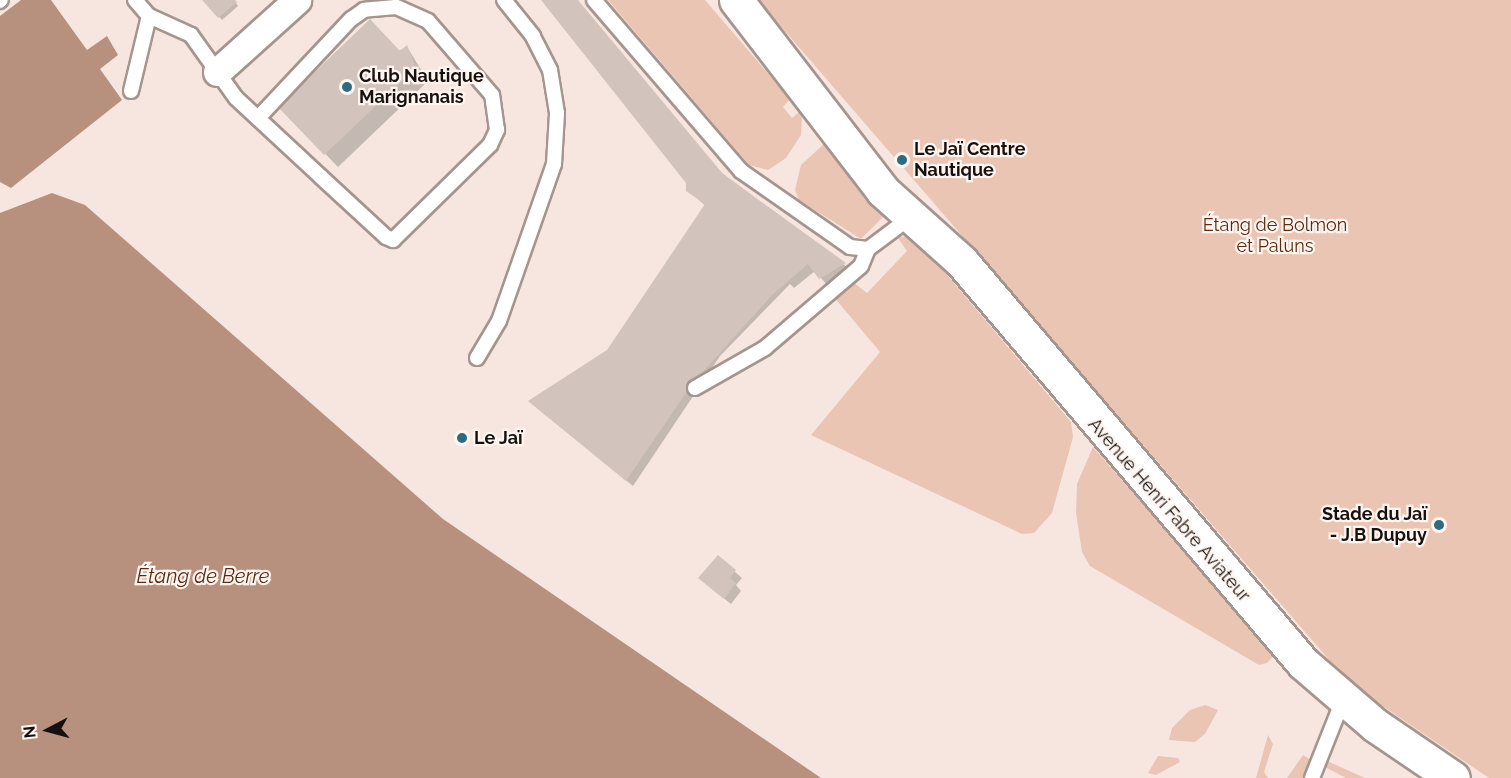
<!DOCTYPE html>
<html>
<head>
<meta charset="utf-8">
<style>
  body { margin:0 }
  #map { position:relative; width:1511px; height:778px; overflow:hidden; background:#f6e6df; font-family:Raleway,sans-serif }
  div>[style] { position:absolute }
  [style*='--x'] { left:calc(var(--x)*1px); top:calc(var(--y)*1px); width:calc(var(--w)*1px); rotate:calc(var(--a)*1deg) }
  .green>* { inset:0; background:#eac5b4 }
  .water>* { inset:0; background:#b8907e }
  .shadow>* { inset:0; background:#0003 }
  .building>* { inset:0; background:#d3c3bd }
  .roads { filter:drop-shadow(2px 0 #a4958e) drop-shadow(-2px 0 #a4958e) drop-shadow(0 2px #a4958e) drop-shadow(0 -2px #a4958e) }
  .service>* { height:14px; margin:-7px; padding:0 7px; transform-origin:7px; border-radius:7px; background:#fff }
  .minor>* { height:27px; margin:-13.5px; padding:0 13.5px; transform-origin:13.5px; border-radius:13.5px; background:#fff }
  .tertiary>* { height:33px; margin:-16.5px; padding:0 16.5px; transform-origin:16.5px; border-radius:16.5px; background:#fff }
  .dots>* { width:16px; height:16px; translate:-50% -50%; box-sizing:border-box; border:3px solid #fff5f0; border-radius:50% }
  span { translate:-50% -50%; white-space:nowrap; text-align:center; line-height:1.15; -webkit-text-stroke:4.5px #fff5f0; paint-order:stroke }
  .poi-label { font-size:18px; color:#16100e; font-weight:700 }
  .left { translate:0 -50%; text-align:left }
  .right { translate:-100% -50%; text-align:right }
  .park-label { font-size:18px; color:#5f2a0f }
  .street-label { font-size:18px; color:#16100e }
  .water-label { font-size:20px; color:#5e2a0f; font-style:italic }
  .north { position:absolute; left:18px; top:700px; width:60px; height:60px; -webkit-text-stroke:4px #fff5f0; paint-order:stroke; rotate:264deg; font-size:16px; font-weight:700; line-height:24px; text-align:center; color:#16100e }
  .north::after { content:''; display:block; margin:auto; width:21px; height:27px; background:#16100e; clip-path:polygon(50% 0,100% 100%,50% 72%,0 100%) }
</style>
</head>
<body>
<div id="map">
  <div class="green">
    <i style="clip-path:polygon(608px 0,705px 0,790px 99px,783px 107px,792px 118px,799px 112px,802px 117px,801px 135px,786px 158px,768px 170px,749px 165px)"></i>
    <i style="clip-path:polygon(758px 0,1511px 0,1511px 778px,1489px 778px,1350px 684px)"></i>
    <i style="clip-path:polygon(825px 143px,884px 216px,861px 239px,799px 200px,795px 190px,801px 165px)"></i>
    <i style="clip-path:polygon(907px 236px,917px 239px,1071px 422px,1073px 437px,1052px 513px,1034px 533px,1022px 534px,811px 435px,880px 352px,833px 296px,853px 282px,867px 293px,907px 251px,898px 238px)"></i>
    <i style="clip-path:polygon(1093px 447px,1275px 654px,1267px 663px,1259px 665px,1090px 566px,1082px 552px,1076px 513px,1077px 484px)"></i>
    <i style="clip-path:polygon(1205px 705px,1218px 710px,1205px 734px,1195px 742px,1169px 740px,1172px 728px,1190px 710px)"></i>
    <i style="clip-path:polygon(1268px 735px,1273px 744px,1264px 772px,1268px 778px,1256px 778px)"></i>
    <i style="clip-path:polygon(1303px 755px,1311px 760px,1302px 778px,1287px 778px)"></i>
    <i style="clip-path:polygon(1158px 756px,1178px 758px,1180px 762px,1156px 775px,1148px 773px)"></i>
    <i style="clip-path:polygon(1327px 761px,1365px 778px,1346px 778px,1323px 766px)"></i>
  </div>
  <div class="water">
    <i style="clip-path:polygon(21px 0,51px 0,87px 50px,107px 36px,118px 55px,100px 69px,122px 100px,11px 188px,0 182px,0 16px)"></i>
    <i style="clip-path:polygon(52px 193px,85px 205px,443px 519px,821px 778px,0 778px,0 213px)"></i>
  </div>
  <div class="shadow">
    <i style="clip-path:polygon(204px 0,234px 0,238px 6px,222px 20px)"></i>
    <i style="clip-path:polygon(543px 0,577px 0,706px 161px,851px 270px,827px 285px,815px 271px,794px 288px,790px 284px,720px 356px,633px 486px,537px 408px,608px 351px,706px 206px,688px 191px,691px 186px)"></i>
    <i style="clip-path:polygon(407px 47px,428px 81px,338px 167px,280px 107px)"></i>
    <i style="clip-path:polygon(718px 557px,742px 578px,736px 585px,741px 591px,731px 604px,706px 584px)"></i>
  </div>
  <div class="building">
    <i style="clip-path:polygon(202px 0,235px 0,237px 2px,218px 18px)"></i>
    <i style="clip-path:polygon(541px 0,578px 0,723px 174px,846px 263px,819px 279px,808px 264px,772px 295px,692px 384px,626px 481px,528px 401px,607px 350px,705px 204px,686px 191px,686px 183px)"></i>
    <i style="clip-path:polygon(370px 19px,400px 51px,407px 45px,416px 68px,324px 155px,278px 107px)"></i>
    <i style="clip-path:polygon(718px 555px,736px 570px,730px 578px,736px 583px,724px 599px,698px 578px)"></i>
  </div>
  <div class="roads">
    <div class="service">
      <i style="--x:135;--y:0;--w:21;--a:49"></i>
      <i style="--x:149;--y:16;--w:46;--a:24.3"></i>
      <i style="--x:191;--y:35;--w:77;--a:54.5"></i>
      <i style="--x:236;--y:98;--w:116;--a:42.9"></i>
      <i style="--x:321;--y:177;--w:88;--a:42.7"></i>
      <i style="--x:386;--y:237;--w:8;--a:23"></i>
      <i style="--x:393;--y:240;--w:136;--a:-44.4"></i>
      <i style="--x:490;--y:145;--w:17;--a:-65"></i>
      <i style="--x:497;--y:130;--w:35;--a:-98"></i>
      <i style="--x:492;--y:95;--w:98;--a:-130.9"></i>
      <i style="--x:428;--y:21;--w:35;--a:-156"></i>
      <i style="--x:396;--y:7;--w:32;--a:175"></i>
      <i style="--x:364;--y:10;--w:16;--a:145"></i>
      <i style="--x:351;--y:19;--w:136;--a:133.2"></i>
      <i style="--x:594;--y:0;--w:225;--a:49.3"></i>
      <i style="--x:741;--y:171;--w:133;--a:34.9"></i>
      <i style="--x:850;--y:247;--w:18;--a:6"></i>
      <i style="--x:868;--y:249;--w:54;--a:-36.7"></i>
      <i style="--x:0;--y:1;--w:1;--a:-45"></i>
      <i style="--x:131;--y:91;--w:77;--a:-76.5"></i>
      <i style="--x:477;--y:358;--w:43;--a:-59.3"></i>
      <i style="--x:499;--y:321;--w:166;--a:-70.7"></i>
      <i style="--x:554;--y:164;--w:51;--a:-86.6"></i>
      <i style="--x:557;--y:113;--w:44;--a:-99.2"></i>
      <i style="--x:550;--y:70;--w:38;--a:-117"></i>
      <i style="--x:533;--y:36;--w:46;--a:-128.9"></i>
      <i style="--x:695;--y:388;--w:81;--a:-29.7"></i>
      <i style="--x:765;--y:348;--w:126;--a:-40.5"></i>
      <i style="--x:861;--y:266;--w:18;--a:-68"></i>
      <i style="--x:1312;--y:778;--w:84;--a:-68.3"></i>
    </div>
    <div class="minor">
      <i style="--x:217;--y:72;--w:108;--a:-42"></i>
    </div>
    <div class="tertiary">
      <i style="--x:736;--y:0;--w:241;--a:52.4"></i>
      <i style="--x:883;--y:191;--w:106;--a:41.9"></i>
      <i style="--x:962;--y:262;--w:526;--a:49.62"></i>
      <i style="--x:1303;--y:663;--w:95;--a:40.7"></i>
      <i style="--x:1375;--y:725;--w:94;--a:34.2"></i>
    </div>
  </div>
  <div class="dots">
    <i style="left:347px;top:87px;background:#2d6b81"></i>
    <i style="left:902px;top:160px;background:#2d6b81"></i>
    <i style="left:462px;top:438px;background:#2d6b81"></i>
    <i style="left:1439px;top:525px;background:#2d6b81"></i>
  </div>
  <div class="poi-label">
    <span class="left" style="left:359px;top:87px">Club Nautique<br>Marignanais</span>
    <span class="left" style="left:914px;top:160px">Le Jaï Centre<br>Nautique</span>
    <span class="left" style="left:474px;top:438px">Le Jaï</span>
    <span class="right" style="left:1427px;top:525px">Stade du Jaï<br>- J.B Dupuy</span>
  </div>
  <div class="park-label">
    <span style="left:1275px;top:236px">Étang de Bolmon<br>et Paluns</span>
  </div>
  <div class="street-label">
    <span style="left:1169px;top:510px;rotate:49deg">Avenue Henri Fabre Aviateur</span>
  </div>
  <div class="water-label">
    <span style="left:203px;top:576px">Étang de Berre</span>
  </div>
  <div class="north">N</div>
</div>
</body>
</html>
